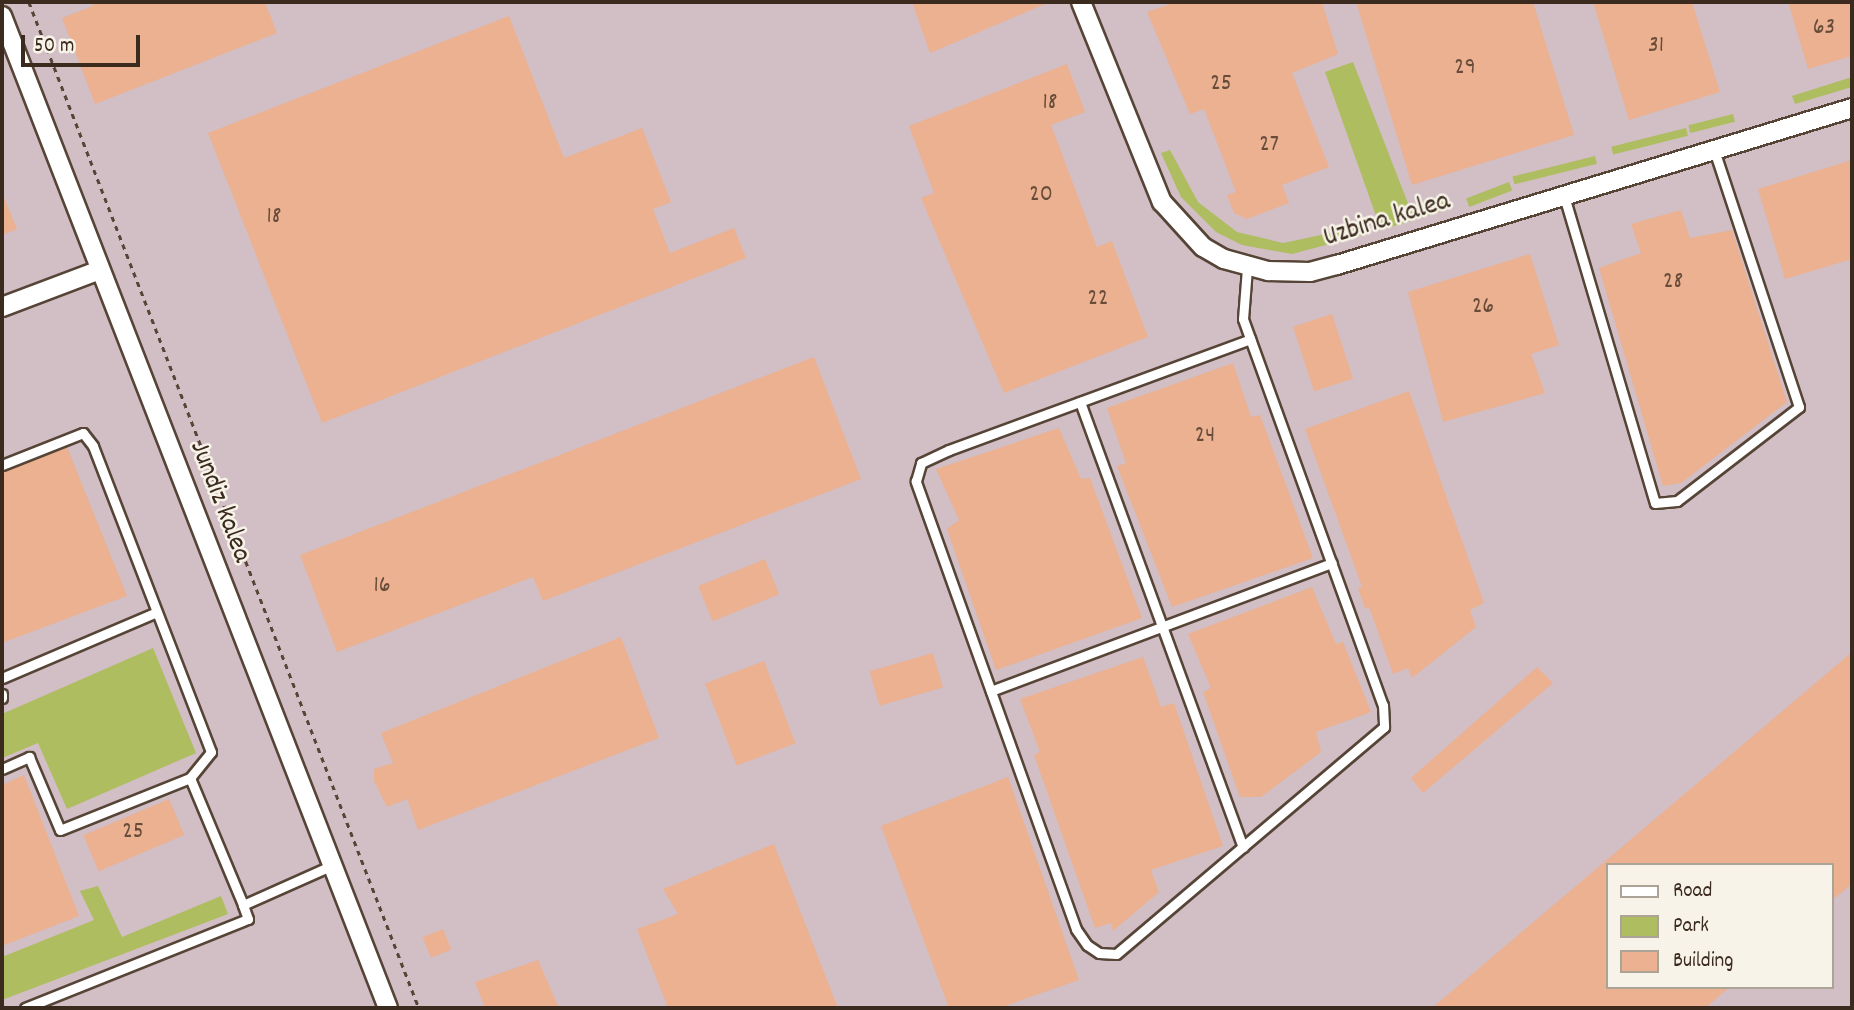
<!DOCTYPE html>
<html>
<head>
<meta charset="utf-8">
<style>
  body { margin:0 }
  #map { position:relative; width:1854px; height:1010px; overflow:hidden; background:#efe0c2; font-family:Dekko,sans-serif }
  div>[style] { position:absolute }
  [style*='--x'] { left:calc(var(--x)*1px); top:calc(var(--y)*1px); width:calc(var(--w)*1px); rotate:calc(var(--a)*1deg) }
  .industrial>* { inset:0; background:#d2bec5 }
  .green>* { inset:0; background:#aebd5f; transform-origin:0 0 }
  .building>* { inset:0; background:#ebb190; transform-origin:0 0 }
  .path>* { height:2.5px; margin-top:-1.25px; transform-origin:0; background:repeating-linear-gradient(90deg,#564537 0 5px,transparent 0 10px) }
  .roads { filter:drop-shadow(2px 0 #564537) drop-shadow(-2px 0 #564537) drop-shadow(0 2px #564537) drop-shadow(0 -2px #564537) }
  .service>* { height:9px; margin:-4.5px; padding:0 4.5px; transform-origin:4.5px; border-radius:4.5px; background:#fff }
  .minor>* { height:18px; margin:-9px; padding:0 9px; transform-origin:9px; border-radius:9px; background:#fff }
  span { translate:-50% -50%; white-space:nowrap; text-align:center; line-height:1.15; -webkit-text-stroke:5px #f7f3e8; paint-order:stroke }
  .number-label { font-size:24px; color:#674c3a }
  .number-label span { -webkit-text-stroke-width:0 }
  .street-label { font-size:28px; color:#3b2a1e }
  .frame { position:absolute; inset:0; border:4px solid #3b2a1e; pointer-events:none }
  .legend { position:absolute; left:1606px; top:863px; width:228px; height:126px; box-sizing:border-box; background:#f7f3e8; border:2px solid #aca397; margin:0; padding:9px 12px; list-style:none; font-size:21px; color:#3b2a1e }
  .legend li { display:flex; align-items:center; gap:14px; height:35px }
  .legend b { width:35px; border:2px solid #aca397 }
  .scale { position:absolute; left:21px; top:35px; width:119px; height:32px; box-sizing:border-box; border:4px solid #3b2a1e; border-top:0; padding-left:9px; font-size:21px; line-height:24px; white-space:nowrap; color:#3b2a1e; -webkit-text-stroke:5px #f7f3e8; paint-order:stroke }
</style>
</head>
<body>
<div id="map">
  <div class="industrial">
    <i style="clip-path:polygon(evenodd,2px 2px,1852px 2px,1852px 1008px,2px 1008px,2px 2px,1607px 865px,1831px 865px,1831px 987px,1607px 987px,1607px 865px)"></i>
  </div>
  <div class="green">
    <i style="clip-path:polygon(1353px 62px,1411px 211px,1447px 200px,1449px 209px,1381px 230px,1325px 72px)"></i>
    <i style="clip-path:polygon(1852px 77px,1852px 87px,1795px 104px,1792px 96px)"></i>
    <i style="left:1733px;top:114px;width:8px;height:46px;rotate:76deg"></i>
    <i style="left:1686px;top:128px;width:8px;height:77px;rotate:76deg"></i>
    <i style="clip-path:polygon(1170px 150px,1198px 202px,1237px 232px,1283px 243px,1364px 226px,1367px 234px,1292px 254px,1242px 245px,1216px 232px,1181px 197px,1161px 153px)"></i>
    <i style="left:1595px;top:156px;width:8px;height:85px;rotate:76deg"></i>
    <i style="left:1509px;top:182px;width:9px;height:46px;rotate:69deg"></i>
    <i style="clip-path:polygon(153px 648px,196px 753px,67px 809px,38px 743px,2px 758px,2px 714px)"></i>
    <i style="clip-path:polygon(98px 886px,122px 937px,221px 896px,228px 914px,2px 1000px,2px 957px,94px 920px,80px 891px)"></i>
  </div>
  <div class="building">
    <i style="clip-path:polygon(91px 2px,265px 2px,277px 33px,95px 104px,62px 18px,93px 6px)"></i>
    <i style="clip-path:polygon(912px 2px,1050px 2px,930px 53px)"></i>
    <i style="clip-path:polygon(1176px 2px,1322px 2px,1338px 54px,1292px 73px,1329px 167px,1282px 185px,1289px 203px,1247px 219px,1234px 213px,1227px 195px,1236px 192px,1204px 109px,1190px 114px,1147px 12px)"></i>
    <i style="clip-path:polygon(1356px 2px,1533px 2px,1574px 135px,1412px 185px)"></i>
    <i style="clip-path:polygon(1593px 2px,1692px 2px,1720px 92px,1629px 120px)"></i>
    <i style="clip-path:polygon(1788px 2px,1852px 2px,1852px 56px,1808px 69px)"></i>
    <i style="clip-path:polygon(509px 16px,564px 158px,642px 128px,671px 202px,653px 209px,670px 253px,734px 228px,746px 258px,322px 423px,208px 133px)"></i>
    <i style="clip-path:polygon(1067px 64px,1085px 112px,1051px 125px,1097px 247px,1112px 241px,1148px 337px,1004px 393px,921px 198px,934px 193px,909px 126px)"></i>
    <i style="clip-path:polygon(1852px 160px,1852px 259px,1785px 279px,1758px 189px)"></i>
    <i style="clip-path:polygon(2px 193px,17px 229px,2px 235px)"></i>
    <i style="clip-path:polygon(1681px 210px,1690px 238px,1732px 230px,1787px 402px,1681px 483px,1663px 486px,1599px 268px,1641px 253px,1631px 224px)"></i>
    <i style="clip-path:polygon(1530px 254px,1559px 345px,1531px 354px,1545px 393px,1443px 422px,1408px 292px)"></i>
    <i style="left:1332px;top:314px;width:68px;height:41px;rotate:72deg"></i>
    <i style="clip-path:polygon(814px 357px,861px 479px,543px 601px,533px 577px,337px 652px,300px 555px)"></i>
    <i style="clip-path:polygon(1233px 363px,1251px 417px,1260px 415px,1313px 558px,1172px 607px,1117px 466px,1126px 463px,1107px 408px)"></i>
    <i style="clip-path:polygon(1409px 391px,1484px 603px,1470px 610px,1476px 627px,1412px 678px,1408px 668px,1393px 674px,1369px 607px,1365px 609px,1358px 588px,1362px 587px,1305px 429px)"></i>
    <i style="clip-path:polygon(1059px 428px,1081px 479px,1090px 478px,1142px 618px,996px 670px,947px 529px,959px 520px,936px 469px)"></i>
    <i style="clip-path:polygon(67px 447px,127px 596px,2px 643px,2px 472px)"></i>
    <i style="left:765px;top:559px;width:38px;height:72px;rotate:68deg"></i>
    <i style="clip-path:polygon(1312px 587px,1336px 644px,1343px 642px,1371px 712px,1316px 732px,1321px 752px,1261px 797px,1240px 797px,1203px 692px,1211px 688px,1188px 634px)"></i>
    <i style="clip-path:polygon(621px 637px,659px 738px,418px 830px,407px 799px,387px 807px,374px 781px,374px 769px,393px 763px,381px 733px)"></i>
    <i style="clip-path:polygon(1852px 652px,1852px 884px,1831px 901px,1831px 865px,1607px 865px,1607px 987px,1730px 987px,1705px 1008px,1432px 1008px)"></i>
    <i style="left:933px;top:653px;width:36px;height:66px;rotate:74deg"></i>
    <i style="clip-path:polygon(1143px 657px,1161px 707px,1174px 703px,1223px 846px,1151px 870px,1159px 892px,1113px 931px,1111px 923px,1095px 928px,1034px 755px,1040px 752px,1020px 699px)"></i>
    <i style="left:764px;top:661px;width:88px;height:63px;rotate:69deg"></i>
    <i style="clip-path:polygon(1537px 667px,1553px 683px,1423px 793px,1411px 778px)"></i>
    <i style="clip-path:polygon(24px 775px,79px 916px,2px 946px,2px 785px)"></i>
    <i style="clip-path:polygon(1008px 777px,1079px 980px,999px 1008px,949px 1008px,881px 826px)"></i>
    <i style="left:169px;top:799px;width:39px;height:93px;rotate:67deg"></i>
    <i style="clip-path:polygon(774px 844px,838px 1008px,668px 1008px,637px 929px,678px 914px,663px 889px)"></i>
    <i style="left:443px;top:929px;width:22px;height:22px;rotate:68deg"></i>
    <i style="clip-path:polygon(538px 960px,559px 1008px,485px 1008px,475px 982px)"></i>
  </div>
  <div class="path">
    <i style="--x:29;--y:2;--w:1079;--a:68.81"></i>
  </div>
  <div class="roads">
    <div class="service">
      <i style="--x:1564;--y:196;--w:320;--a:73.5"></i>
      <i style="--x:1655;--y:503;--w:22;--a:-5"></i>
      <i style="--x:1677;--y:501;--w:154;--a:-37.6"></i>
      <i style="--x:1799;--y:407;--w:271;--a:-108.3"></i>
      <i style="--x:1247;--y:268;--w:51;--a:94.5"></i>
      <i style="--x:1243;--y:319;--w:411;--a:70.1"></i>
      <i style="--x:1383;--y:705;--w:22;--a:87"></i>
      <i style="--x:1384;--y:727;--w:351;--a:139.7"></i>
      <i style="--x:1116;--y:954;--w:17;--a:-177"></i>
      <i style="--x:1099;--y:953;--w:14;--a:-146"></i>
      <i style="--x:1087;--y:945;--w:19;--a:-125"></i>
      <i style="--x:1076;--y:929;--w:476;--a:-109.7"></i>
      <i style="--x:916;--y:481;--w:19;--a:-74"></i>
      <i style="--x:921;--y:463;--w:31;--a:-25"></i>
      <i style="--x:949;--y:450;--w:321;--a:-20.2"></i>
      <i style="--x:1080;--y:402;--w:474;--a:69.9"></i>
      <i style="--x:2;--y:465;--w:87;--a:-21.6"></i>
      <i style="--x:83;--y:433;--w:16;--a:52"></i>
      <i style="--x:93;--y:446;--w:328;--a:68.9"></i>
      <i style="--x:211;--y:752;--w:33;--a:129"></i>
      <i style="--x:190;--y:778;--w:138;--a:67.3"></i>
      <i style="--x:243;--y:905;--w:98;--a:-24"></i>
      <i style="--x:2;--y:678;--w:168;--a:-23.1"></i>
      <i style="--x:991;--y:691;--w:364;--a:-20.6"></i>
      <i style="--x:2;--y:694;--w:4;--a:90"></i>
      <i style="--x:2;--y:769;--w:30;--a:-24"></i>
      <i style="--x:29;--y:757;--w:79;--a:67"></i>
      <i style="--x:60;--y:830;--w:140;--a:-21.8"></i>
      <i style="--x:25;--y:1008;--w:240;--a:-21.8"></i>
      <i style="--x:248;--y:919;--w:15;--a:-110"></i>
    </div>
    <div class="minor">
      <i style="--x:1081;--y:2;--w:216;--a:68"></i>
      <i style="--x:1162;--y:202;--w:61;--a:47.7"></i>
      <i style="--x:1203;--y:247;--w:24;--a:30"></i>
      <i style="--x:1224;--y:259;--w:46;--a:15.3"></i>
      <i style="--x:1268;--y:271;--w:42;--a:1.4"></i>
      <i style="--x:1310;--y:272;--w:28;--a:-15"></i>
      <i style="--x:1337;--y:265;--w:538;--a:-16.95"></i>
      <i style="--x:2;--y:16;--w:1064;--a:68.74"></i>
      <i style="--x:2;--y:307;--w:105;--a:-20.7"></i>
    </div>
  </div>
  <div class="number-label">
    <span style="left:1824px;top:29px">63</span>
    <span style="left:1656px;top:47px">31</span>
    <span style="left:1465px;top:69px">29</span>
    <span style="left:1221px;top:85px">25</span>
    <span style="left:1050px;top:104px">18</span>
    <span style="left:1269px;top:146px">27</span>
    <span style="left:1041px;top:196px">20</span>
    <span style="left:274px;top:218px">18</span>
    <span style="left:1673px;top:283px">28</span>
    <span style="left:1098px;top:300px">22</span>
    <span style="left:1483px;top:308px">26</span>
    <span style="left:1205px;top:437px">24</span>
    <span style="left:382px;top:587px">16</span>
    <span style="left:133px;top:833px">25</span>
  </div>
  <div class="street-label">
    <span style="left:1387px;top:221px;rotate:-17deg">Uzbina kalea</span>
    <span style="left:219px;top:502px;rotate:69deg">Jundiz kalea</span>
  </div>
  <div class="frame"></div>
  <ul class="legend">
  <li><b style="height:9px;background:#fff"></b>Road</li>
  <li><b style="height:19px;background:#aebd5f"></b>Park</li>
  <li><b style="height:19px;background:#ebb190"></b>Building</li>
  </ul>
  <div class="scale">50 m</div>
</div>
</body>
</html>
